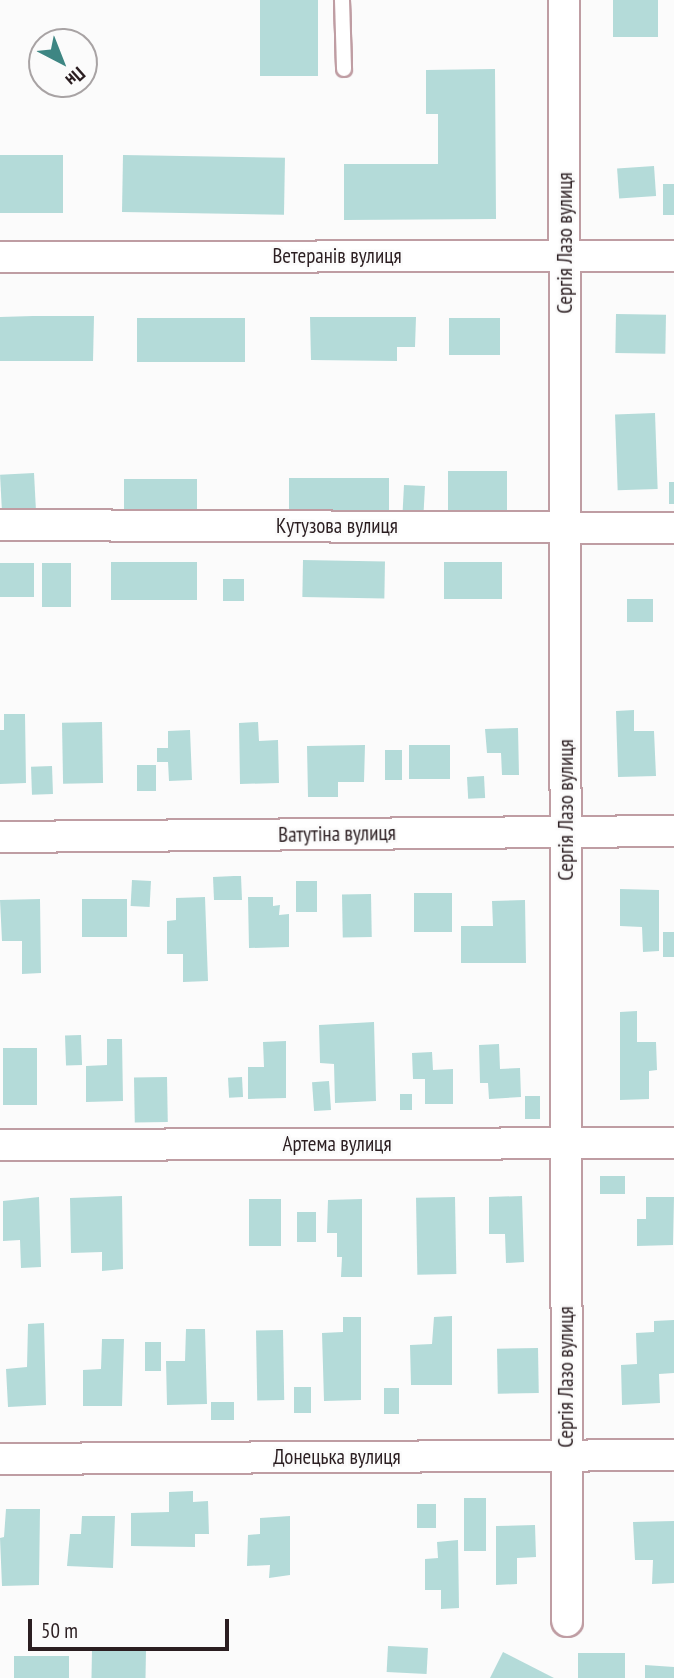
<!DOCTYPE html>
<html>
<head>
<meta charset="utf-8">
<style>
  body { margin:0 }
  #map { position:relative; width:674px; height:1678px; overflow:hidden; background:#fbfbfb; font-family:"PT Sans Narrow",sans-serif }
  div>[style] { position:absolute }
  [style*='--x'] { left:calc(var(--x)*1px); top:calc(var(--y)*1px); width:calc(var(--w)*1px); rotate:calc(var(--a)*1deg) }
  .building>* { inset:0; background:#b4dbd9; transform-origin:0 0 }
  .roads { filter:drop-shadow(2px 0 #bf9da3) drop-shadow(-2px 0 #bf9da3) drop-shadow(0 2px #bf9da3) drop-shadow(0 -2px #bf9da3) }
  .service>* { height:14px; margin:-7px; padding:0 7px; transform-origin:7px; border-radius:7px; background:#fff }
  .minor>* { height:30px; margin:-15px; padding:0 15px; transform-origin:15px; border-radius:15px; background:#fff }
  span { translate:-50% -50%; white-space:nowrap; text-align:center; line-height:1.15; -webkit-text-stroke:5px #fbfbfb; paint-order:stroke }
  .street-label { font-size:21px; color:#2b1e21 }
  .north { position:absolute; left:28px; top:28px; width:70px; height:70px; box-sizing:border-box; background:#fbfbfb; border:2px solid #a8a3a4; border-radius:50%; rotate:138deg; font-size:19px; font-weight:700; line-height:28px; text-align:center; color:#2b1e21 }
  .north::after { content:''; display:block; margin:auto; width:24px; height:32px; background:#3e8683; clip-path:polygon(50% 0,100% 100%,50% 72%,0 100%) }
  .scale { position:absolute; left:28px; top:1619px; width:201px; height:32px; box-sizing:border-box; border:4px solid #2b1e21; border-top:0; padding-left:9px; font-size:21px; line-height:24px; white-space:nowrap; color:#2b1e21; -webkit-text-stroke:5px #fbfbfb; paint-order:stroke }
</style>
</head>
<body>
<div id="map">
  <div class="building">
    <i style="left:260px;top:0;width:58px;height:76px"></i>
    <i style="left:613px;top:0;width:45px;height:37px"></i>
    <i style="clip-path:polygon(495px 69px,496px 219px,344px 220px,344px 164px,438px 164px,438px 114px,426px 114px,426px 70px)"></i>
    <i style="left:0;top:155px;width:63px;height:58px"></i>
    <i style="left:123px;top:155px;width:162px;height:57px;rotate:1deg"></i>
    <i style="left:654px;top:166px;width:30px;height:37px;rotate:86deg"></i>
    <i style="left:663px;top:184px;width:11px;height:31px"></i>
    <i style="left:616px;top:314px;width:50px;height:39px;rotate:1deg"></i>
    <i style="clip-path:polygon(33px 316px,94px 316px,93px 361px,0 361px,0 317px)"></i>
    <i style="clip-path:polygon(310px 317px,416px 317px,415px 347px,397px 347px,397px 361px,311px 360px)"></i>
    <i style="left:137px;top:318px;width:108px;height:44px"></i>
    <i style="left:500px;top:318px;width:37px;height:51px;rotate:90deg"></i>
    <i style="left:655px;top:413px;width:76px;height:40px;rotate:88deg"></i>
    <i style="left:507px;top:471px;width:43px;height:59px;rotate:90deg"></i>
    <i style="left:34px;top:473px;width:39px;height:34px;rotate:87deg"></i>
    <i style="left:389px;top:478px;width:35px;height:100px;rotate:90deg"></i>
    <i style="left:197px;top:479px;width:34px;height:73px;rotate:90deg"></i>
    <i style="left:669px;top:482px;width:5px;height:22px"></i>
    <i style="left:404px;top:485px;width:21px;height:33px;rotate:3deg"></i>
    <i style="left:303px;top:560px;width:82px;height:37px;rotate:1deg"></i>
    <i style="left:111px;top:562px;width:86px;height:38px"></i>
    <i style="left:502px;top:562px;width:37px;height:58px;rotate:90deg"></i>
    <i style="left:0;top:563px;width:34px;height:34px"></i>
    <i style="left:42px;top:563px;width:29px;height:44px"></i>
    <i style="left:223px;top:579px;width:21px;height:22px"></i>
    <i style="left:653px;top:599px;width:23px;height:26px;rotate:90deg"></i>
    <i style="clip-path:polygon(634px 710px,634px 731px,654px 731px,656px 776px,618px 777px,616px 711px)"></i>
    <i style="clip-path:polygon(4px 714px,25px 714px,26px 783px,0 784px,0 730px,4px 730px)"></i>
    <i style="left:102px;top:722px;width:61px;height:40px;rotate:89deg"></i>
    <i style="clip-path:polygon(258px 722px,259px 741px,278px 740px,279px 783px,240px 784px,239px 723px)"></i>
    <i style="clip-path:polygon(518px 728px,519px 775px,502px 775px,501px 753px,487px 753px,485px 729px)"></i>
    <i style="clip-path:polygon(190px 730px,192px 780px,169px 781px,168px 762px,157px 762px,157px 748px,168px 748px,168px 731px)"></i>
    <i style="clip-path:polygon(365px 745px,364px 782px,338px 782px,338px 797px,308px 797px,307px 746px)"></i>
    <i style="left:409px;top:745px;width:41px;height:34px"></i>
    <i style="left:385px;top:750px;width:17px;height:30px"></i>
    <i style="left:137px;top:765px;width:19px;height:26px"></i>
    <i style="left:52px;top:766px;width:28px;height:21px;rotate:88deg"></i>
    <i style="left:484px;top:776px;width:22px;height:17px;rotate:87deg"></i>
    <i style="clip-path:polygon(234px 876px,241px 876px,242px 900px,214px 900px,213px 877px)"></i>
    <i style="left:132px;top:880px;width:19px;height:26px;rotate:3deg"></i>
    <i style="left:296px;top:881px;width:21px;height:31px"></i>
    <i style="clip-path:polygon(620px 889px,659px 890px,659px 951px,643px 952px,642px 927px,620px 926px)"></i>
    <i style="left:414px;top:893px;width:38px;height:39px"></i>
    <i style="left:371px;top:894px;width:43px;height:29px;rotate:89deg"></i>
    <i style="clip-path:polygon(205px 897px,208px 981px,183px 982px,183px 954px,167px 954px,167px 921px,176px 920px,176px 898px)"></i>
    <i style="clip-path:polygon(248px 897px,273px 897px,273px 906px,280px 905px,279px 915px,289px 914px,289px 947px,249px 948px)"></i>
    <i style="clip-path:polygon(40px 899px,41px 973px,22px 974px,22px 941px,2px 941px,0 900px)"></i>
    <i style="left:127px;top:899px;width:38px;height:45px;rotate:90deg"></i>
    <i style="clip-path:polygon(525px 900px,526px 963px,461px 963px,461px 926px,493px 926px,492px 901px)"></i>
    <i style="left:663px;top:932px;width:11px;height:25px"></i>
    <i style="clip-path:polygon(637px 1011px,637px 1042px,656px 1042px,657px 1070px,649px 1071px,649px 1099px,620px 1100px,620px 1012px)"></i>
    <i style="clip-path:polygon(374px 1022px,376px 1101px,335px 1103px,334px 1064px,320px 1063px,319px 1025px)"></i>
    <i style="left:81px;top:1035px;width:30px;height:16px;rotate:88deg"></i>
    <i style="clip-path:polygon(107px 1039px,122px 1039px,123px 1101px,86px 1102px,86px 1066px,107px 1065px)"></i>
    <i style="clip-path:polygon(286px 1041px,286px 1098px,248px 1099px,248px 1067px,264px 1067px,263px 1042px)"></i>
    <i style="clip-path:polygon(499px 1044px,500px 1069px,520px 1068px,521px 1097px,489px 1099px,488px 1083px,480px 1083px,479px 1045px)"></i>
    <i style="left:3px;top:1048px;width:34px;height:57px"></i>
    <i style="clip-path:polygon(432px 1052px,433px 1070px,453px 1069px,453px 1104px,425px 1104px,425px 1079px,413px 1079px,412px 1053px)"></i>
    <i style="left:167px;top:1077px;width:45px;height:33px;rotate:89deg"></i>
    <i style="left:242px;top:1077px;width:20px;height:14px;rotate:87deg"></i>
    <i style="left:329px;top:1081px;width:29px;height:17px;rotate:86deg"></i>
    <i style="left:412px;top:1094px;width:16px;height:12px;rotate:90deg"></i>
    <i style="left:525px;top:1096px;width:15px;height:23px"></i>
    <i style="left:625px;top:1176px;width:18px;height:25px;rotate:90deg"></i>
    <i style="clip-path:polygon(122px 1196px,123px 1269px,102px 1271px,102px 1252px,71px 1253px,70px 1198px)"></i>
    <i style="clip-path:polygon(522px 1196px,524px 1262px,506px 1263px,505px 1234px,489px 1234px,489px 1197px)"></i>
    <i style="clip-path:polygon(39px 1197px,41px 1267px,21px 1268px,20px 1240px,3px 1241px,3px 1201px)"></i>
    <i style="left:455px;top:1197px;width:77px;height:39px;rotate:89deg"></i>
    <i style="clip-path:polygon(646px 1197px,674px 1197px,673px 1245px,637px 1246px,637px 1219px,646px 1219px)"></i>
    <i style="left:281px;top:1199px;width:47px;height:32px;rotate:90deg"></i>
    <i style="clip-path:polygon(362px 1199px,362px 1277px,341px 1277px,342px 1257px,337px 1257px,337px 1233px,327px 1233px,328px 1200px)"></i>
    <i style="left:297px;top:1212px;width:19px;height:30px"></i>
    <i style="clip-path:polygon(452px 1316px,452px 1385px,411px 1385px,410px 1345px,432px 1344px,434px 1317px)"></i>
    <i style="clip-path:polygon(343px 1317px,361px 1317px,361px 1400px,324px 1401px,322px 1333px,343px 1332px)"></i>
    <i style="clip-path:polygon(674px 1320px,674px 1373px,659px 1374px,660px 1403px,622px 1405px,621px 1365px,637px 1364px,636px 1333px,654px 1332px,654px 1321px)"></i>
    <i style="clip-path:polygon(44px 1323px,46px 1405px,8px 1407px,6px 1369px,27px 1367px,28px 1324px)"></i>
    <i style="clip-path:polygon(186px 1329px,205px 1329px,207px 1404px,167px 1405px,166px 1361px,185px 1361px)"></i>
    <i style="left:283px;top:1330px;width:70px;height:27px;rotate:89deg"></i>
    <i style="clip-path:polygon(102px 1339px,124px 1339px,122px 1406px,83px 1406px,83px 1370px,101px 1369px)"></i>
    <i style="left:145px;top:1342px;width:16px;height:29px"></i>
    <i style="left:538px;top:1348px;width:45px;height:41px;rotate:89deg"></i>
    <i style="left:294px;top:1387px;width:17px;height:26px"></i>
    <i style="left:384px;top:1388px;width:15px;height:26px"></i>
    <i style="left:211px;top:1402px;width:23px;height:18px"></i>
    <i style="clip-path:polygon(193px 1491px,193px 1502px,208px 1501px,209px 1534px,195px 1534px,195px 1547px,131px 1546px,131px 1513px,169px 1512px,169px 1492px)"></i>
    <i style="left:486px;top:1498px;width:53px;height:22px;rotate:90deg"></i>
    <i style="left:417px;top:1504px;width:19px;height:24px"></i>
    <i style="clip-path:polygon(6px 1509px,40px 1509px,39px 1585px,2px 1586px,0 1538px,4px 1537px)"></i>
    <i style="clip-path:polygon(82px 1516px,115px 1516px,113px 1568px,67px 1566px,70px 1534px,81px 1534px)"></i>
    <i style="clip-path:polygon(290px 1516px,290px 1575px,269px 1578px,270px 1565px,247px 1566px,248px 1535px,260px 1534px,260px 1518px)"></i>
    <i style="clip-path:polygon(674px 1521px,674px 1583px,652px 1584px,653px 1560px,635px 1560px,633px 1522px)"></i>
    <i style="clip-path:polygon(535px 1525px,536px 1557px,517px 1558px,517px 1584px,496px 1585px,496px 1526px)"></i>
    <i style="clip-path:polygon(458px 1540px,459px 1608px,441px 1609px,441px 1590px,425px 1590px,425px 1559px,438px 1558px,437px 1542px)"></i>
    <i style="left:388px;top:1646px;width:40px;height:26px;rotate:3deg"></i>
    <i style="left:92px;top:1649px;width:54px;height:29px;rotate:1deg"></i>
    <i style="clip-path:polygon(503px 1652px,554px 1678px,490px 1678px)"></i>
    <i style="left:578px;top:1653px;width:47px;height:25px"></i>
    <i style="left:69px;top:1656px;width:22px;height:55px;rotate:90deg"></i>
    <i style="clip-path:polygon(645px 1665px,674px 1667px,674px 1678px,645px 1678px)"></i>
  </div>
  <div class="roads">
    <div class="service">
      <i style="--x:342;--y:0;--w:69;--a:88.3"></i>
    </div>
    <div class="minor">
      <i style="--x:564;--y:0;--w:1621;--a:89.89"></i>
      <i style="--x:0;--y:257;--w:674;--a:-0.09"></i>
      <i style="--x:0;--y:525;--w:674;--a:0.26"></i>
      <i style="--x:0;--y:837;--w:674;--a:-0.51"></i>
      <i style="--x:0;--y:1145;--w:674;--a:-0.17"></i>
      <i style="--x:0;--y:1459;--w:674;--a:-0.34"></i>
    </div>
  </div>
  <div class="street-label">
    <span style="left:565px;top:243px;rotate:-90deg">Сергія Лазо вулиця</span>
    <span style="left:337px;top:256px">Ветеранів вулиця</span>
    <span style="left:337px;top:526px">Кутузова вулиця</span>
    <span style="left:566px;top:810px;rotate:-90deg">Сергія Лазо вулиця</span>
    <span style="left:337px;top:834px;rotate:-1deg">Ватутіна вулиця</span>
    <span style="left:337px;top:1144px">Артема вулиця</span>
    <span style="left:566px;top:1377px;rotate:-90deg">Сергія Лазо вулиця</span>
    <span style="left:337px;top:1457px">Донецька вулиця</span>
  </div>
  <div class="north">Пн</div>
  <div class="scale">50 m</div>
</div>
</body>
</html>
